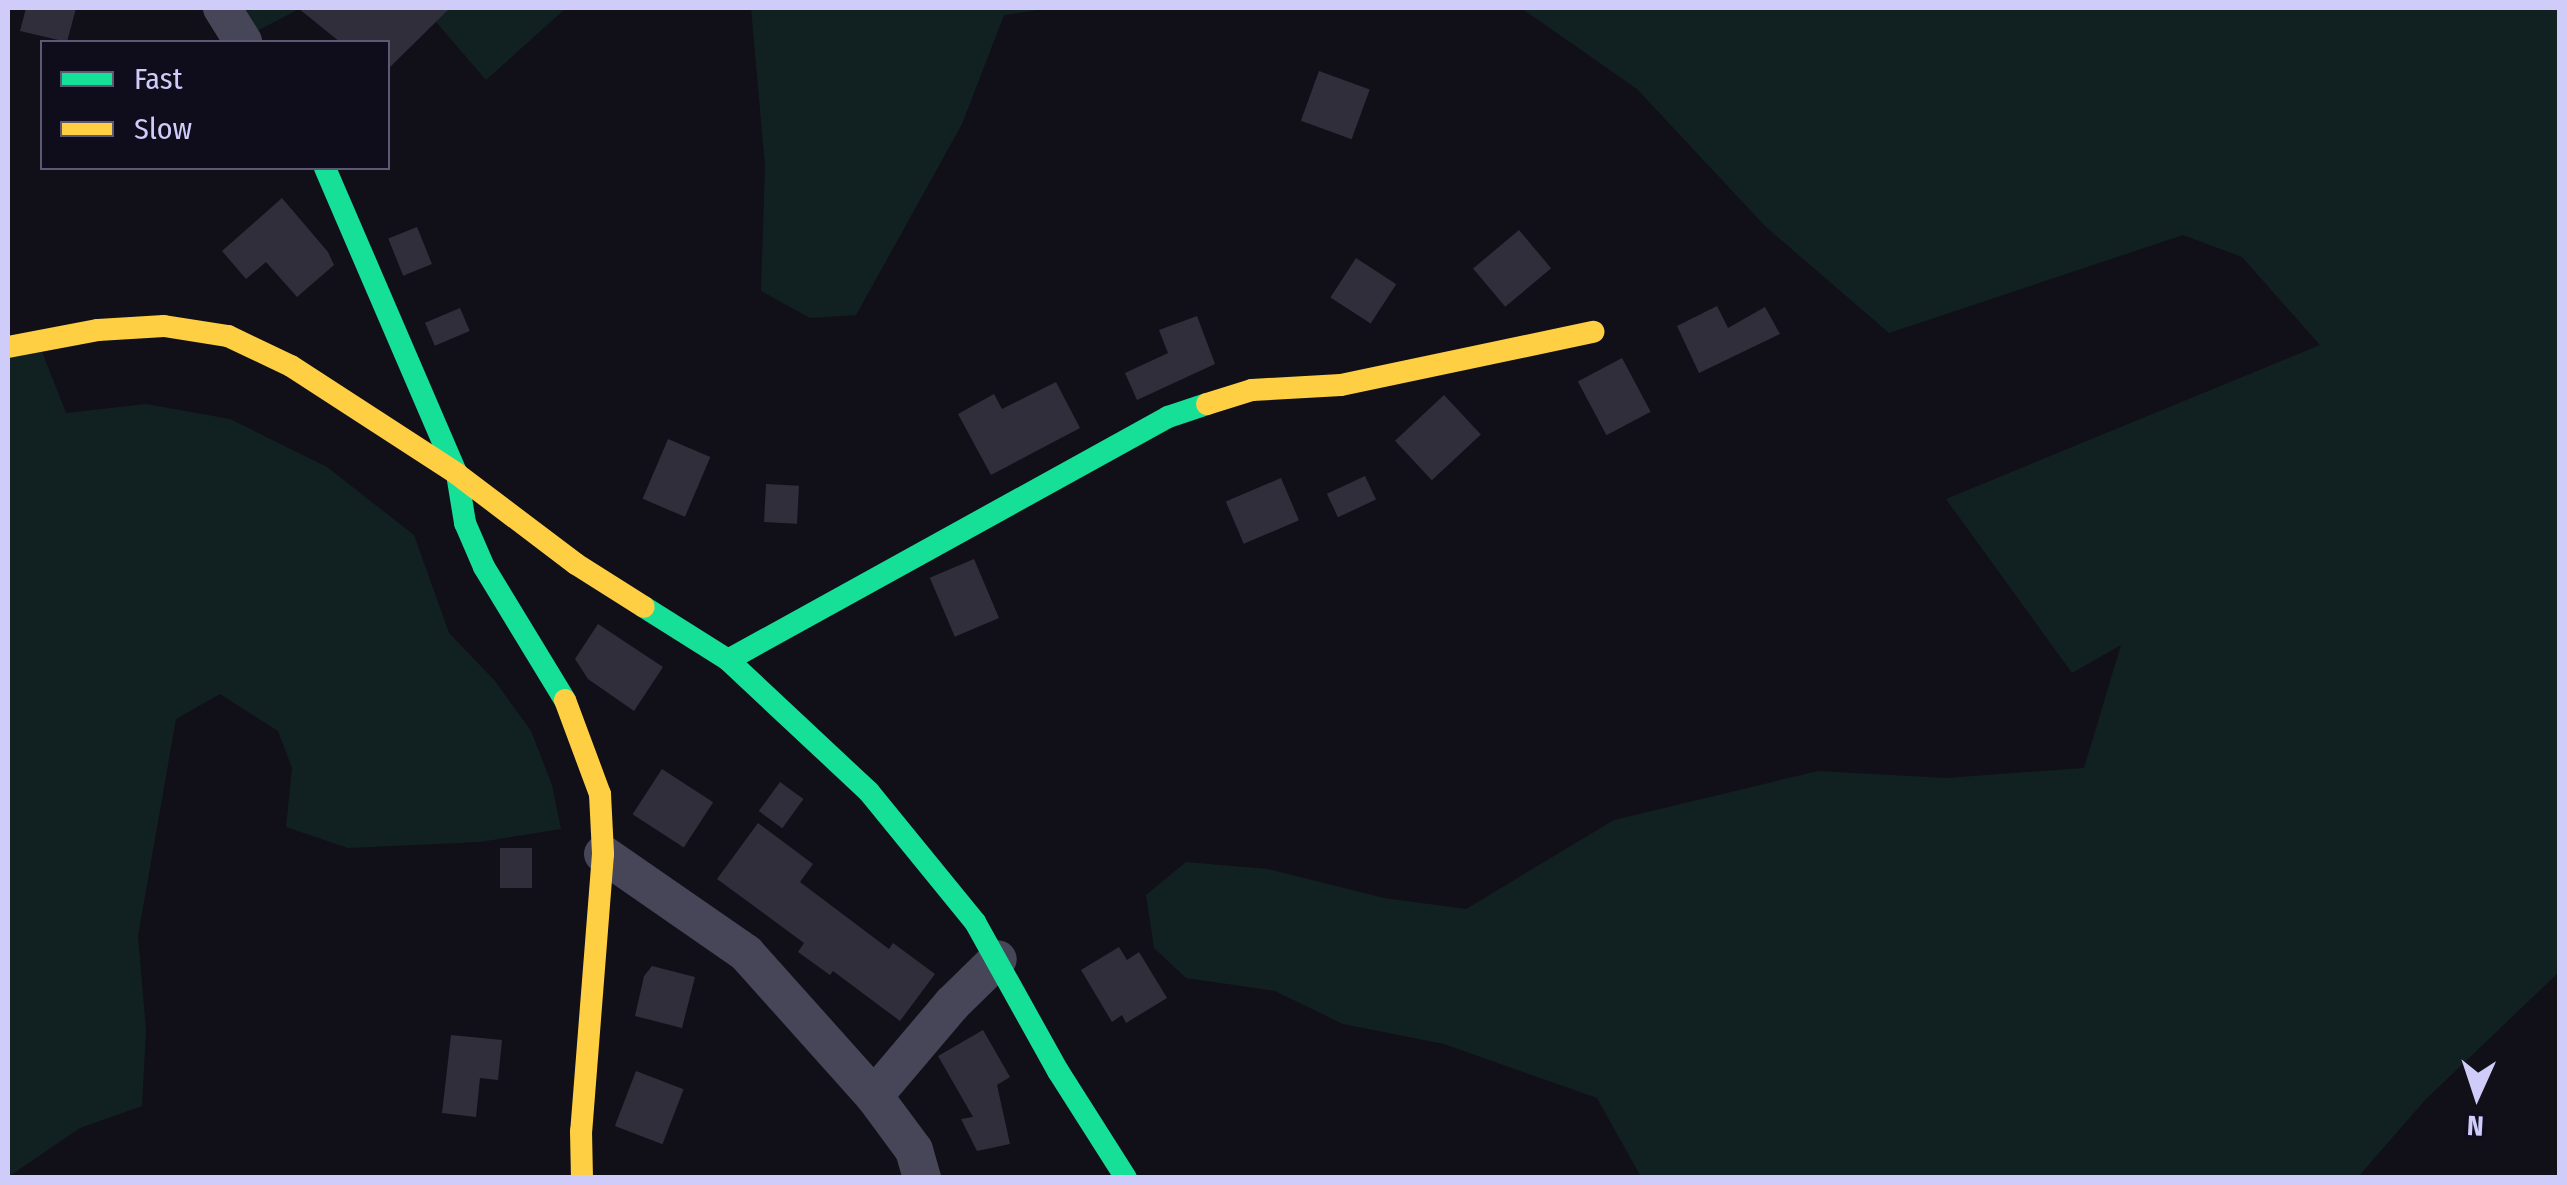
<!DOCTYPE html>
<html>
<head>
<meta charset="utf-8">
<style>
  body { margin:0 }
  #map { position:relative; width:2567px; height:1185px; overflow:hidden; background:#111018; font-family:"Fira Sans Condensed",sans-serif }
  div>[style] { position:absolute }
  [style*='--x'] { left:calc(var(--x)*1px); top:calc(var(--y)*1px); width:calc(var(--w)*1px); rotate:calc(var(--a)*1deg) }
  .green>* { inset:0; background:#112122 }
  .building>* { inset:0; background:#2f2e3a; transform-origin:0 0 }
  .street>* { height:38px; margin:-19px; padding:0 19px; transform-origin:19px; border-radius:19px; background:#464658 }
  .fast>* { height:22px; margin:-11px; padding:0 11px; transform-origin:11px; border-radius:11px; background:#16e098 }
  .slow>* { height:22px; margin:-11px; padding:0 11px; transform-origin:11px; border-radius:11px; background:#ffcf43 }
  span { translate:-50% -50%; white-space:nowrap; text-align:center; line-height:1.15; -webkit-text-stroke:10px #0f0d1b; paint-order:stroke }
  .frame { position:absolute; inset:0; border:10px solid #cfccfa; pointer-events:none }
  .legend { position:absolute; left:40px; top:40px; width:350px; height:130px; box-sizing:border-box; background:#0f0d1b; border:2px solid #5c5974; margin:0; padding:12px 18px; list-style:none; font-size:30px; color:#cfccfa }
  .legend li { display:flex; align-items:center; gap:20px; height:50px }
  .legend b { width:50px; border:2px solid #5c5974 }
  .north { position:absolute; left:2427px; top:1045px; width:100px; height:100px; -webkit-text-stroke:8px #0f0d1b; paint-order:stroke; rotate:183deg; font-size:28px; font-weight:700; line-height:40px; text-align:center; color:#cfccfa }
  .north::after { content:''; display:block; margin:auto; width:35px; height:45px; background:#cfccfa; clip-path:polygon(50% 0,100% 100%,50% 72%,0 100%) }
</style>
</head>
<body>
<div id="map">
  <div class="green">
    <i style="clip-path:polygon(207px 8px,301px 8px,236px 42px)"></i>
    <i style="clip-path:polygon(424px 8px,566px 8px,486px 80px)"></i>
    <i style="clip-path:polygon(751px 8px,1052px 8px,1004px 15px,962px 124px,856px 315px,810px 318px,761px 291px,765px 166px)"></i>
    <i style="clip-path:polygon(1521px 8px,2559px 8px,2559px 972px,2425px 1100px,2358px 1177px,1641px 1177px,1597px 1098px,1444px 1044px,1343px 1024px,1275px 991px,1186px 978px,1154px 948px,1146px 895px,1186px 862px,1268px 869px,1384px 898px,1466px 909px,1614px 820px,1818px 771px,1946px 778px,2084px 768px,2121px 645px,2072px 673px,1946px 499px,2320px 345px,2242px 257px,2183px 235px,1889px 333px,1765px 226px,1637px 89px)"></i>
    <i style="clip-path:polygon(37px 339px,66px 413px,146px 404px,230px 419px,327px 467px,414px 535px,449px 633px,495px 681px,531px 731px,552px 785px,561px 829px,480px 842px,348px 848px,286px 827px,292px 768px,278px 731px,220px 694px,176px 719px,138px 936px,146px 1030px,142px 1106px,80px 1128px,8px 1177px,8px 345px)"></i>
  </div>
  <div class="building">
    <i style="clip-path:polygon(26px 8px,76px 8px,67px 42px,20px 31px)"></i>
    <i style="clip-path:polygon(298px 8px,450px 8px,388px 69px,388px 42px,340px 42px)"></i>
    <i style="left:1319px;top:71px;width:54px;height:53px;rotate:20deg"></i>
    <i style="clip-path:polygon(282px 198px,328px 252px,334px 265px,297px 297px,266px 262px,246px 279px,222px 251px)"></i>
    <i style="left:417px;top:227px;width:40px;height:31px;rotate:68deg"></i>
    <i style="left:1519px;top:230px;width:50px;height:60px;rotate:50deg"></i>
    <i style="left:1356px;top:258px;width:48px;height:47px;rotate:33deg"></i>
    <i style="clip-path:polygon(1717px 306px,1728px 328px,1765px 307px,1780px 334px,1699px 373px,1677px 326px)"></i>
    <i style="left:460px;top:308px;width:25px;height:38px;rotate:67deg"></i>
    <i style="clip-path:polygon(1197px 316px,1215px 364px,1137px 400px,1125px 373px,1168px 353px,1159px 330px)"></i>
    <i style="left:1622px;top:358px;width:61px;height:50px;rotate:62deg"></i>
    <i style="clip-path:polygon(1056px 382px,1080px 428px,991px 475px,958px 414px,994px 394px,1002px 409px)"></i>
    <i style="left:1444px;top:395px;width:54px;height:67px;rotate:47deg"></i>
    <i style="left:668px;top:439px;width:46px;height:65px;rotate:23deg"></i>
    <i style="left:1365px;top:476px;width:26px;height:42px;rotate:65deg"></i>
    <i style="left:1281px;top:478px;width:46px;height:60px;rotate:67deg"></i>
    <i style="left:766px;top:484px;width:33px;height:38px;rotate:3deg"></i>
    <i style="left:974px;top:559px;width:64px;height:48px;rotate:67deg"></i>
    <i style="clip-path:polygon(598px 624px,663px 667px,634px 711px,588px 679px,575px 659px)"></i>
    <i style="left:662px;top:769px;width:61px;height:54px;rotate:33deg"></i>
    <i style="left:780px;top:782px;width:29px;height:36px;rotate:36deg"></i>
    <i style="clip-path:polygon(758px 823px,813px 864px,800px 882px,889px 949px,893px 943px,935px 974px,900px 1021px,833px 971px,830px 975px,798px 952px,804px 943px,717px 879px)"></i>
    <i style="left:500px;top:848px;width:32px;height:40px"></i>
    <i style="clip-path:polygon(1119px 947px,1127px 960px,1139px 952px,1167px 998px,1126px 1023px,1122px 1015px,1112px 1022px,1081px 970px)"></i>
    <i style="clip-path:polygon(652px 966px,695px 977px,682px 1028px,635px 1016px,644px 976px)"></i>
    <i style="clip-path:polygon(983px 1030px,1010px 1077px,997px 1085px,1010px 1144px,977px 1151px,961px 1119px,973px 1117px,938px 1056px)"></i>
    <i style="clip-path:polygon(451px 1035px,502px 1040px,498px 1080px,480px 1078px,476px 1117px,442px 1113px)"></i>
    <i style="left:636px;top:1071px;width:51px;height:59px;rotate:21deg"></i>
  </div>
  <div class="street">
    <i style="--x:222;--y:8;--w:40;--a:58"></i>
    <i style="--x:603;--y:854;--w:174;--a:34.7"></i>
    <i style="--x:746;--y:953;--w:192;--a:48.2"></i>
    <i style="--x:874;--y:1096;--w:67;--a:53.5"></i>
    <i style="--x:914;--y:1150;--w:29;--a:74"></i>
    <i style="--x:874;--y:1096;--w:121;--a:-49.7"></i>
    <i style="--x:952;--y:1004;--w:64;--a:-44.4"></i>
  </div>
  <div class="fast">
    <i style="--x:325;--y:168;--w:333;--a:66.7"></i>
    <i style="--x:457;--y:474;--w:50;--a:80.7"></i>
    <i style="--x:465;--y:523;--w:48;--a:66.6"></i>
    <i style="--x:484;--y:567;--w:156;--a:58.7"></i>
    <i style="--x:644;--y:607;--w:99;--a:32.2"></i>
    <i style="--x:728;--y:660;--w:193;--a:43.1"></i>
    <i style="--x:869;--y:792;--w:168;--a:50.8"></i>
    <i style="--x:975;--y:922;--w:171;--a:60.9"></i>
    <i style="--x:1058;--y:1071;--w:127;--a:57.6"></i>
    <i style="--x:728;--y:660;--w:503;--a:-28.91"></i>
    <i style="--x:1168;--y:417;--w:41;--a:-18.4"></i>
  </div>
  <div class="slow">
    <i style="--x:8;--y:347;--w:92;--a:-10.7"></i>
    <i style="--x:98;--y:330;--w:66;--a:-3.5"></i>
    <i style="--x:164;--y:326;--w:65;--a:8.9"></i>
    <i style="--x:228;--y:336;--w:70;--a:25.5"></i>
    <i style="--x:291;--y:366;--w:198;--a:33"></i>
    <i style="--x:457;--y:474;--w:149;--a:37.1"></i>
    <i style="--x:576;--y:564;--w:80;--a:32.3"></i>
    <i style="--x:1207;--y:404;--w:47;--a:-17.3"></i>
    <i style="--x:1252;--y:390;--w:89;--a:-3.2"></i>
    <i style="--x:1341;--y:385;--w:258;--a:-11.9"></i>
    <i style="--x:565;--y:700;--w:100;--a:69.6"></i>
    <i style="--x:600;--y:794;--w:60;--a:87.1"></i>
    <i style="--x:603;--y:854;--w:278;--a:94.5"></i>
    <i style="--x:581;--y:1131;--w:47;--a:88.8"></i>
  </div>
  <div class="frame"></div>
  <ul class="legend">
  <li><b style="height:12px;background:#16e098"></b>Fast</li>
  <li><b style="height:12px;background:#ffcf43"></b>Slow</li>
  </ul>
  <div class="north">N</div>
</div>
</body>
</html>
